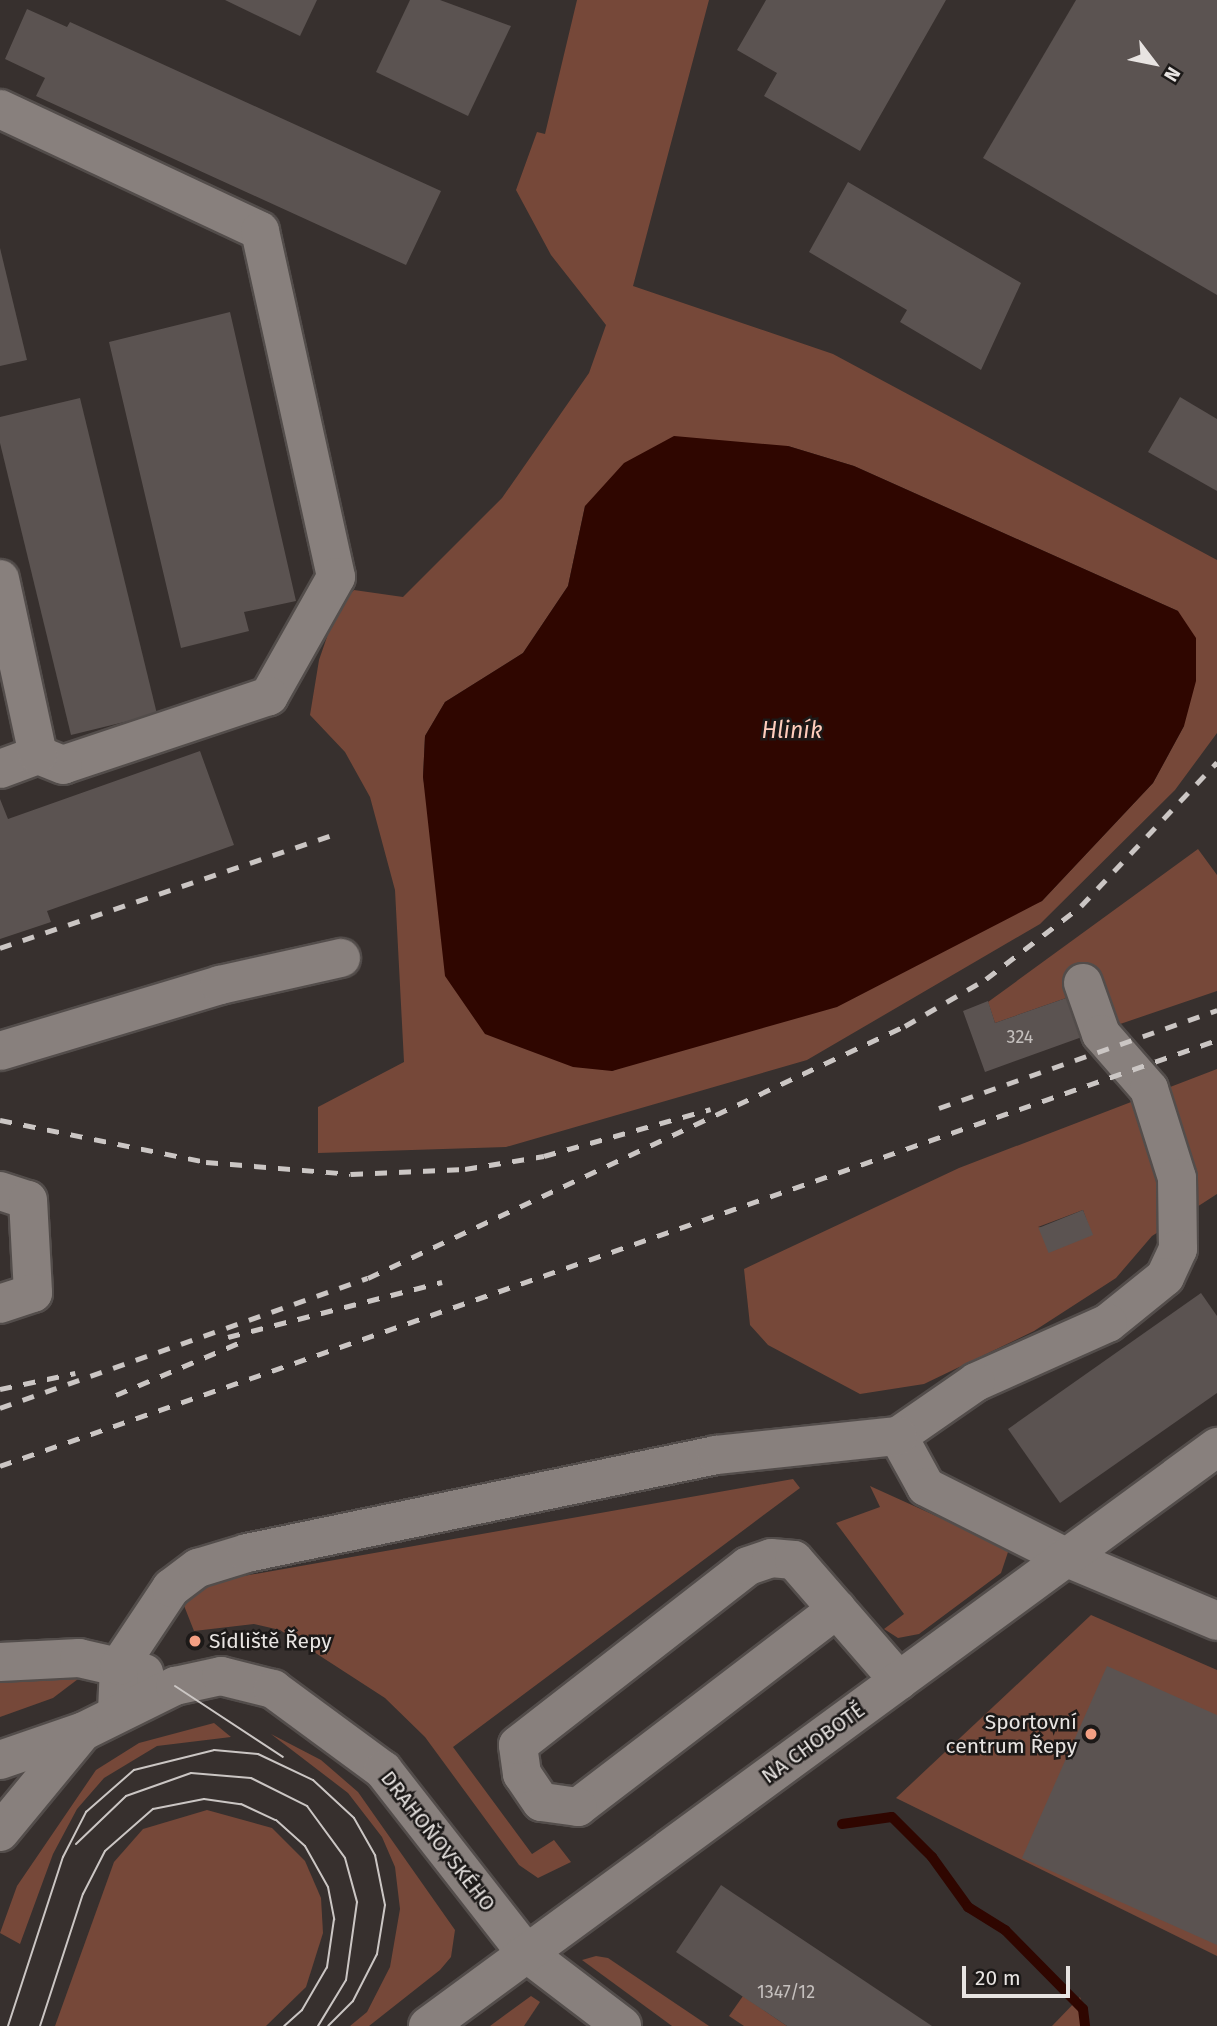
<!DOCTYPE html>
<html>
<head>
<meta charset="utf-8">
<style>
  body { margin:0 }
  #map { position:relative; width:1217px; height:2026px; overflow:hidden; background:#37302e; font-family:"Fira Sans",sans-serif }
  div>[style] { position:absolute }
  [style*='--x'] { left:calc(var(--x)*1px); top:calc(var(--y)*1px); width:calc(var(--w)*1px); rotate:calc(var(--a)*1deg) }
  .green>* { inset:0; background:#764839 }
  .water>* { inset:0; background:#2f0600 }
  .stream>* { height:10px; margin:-5px; padding:0 5px; transform-origin:5px; border-radius:5px; background:#2f0600 }
  .building>* { inset:0; background:#5b5351; transform-origin:0 0 }
  .roads { filter:drop-shadow(2px 0 #534d4b) drop-shadow(-2px 0 #534d4b) drop-shadow(0 2px #534d4b) drop-shadow(0 -2px #534d4b) }
  .minor>* { height:38px; margin:-19px; padding:0 19px; transform-origin:19px; border-radius:19px; background:#88807d }
  .tram>* { height:2px; margin:-1px; padding:0 1px; transform-origin:1px; border-radius:1px; background:#cbc6c4 }
  .rail>* { height:5px; margin-top:-2.5px; transform-origin:0; background:repeating-linear-gradient(90deg,#cbc6c4 0 12px,transparent 0 24px) }
  .dots>* { width:19px; height:19px; translate:-50% -50%; box-sizing:border-box; border:4px solid #1c1918; border-radius:50% }
  span { translate:-50% -50%; white-space:nowrap; text-align:center; line-height:1.15; -webkit-text-stroke:5px #1c1918; paint-order:stroke }
  .number-label { font-size:18px; color:#c5c0be }
  .number-label span { -webkit-text-stroke-width:0 }
  .poi-label { font-size:21px; color:#e8e4e2 }
  .left { translate:0 -50%; text-align:left }
  .right { translate:-100% -50%; text-align:right }
  .street-label { font-size:21px; color:#e8e4e2 }
  .water-label { font-size:23px; color:#ffcdbc; font-style:italic }
  .north { position:absolute; left:1119px; top:28px; width:70px; height:70px; -webkit-text-stroke:5px #1c1918; paint-order:stroke; rotate:122deg; font-size:19px; font-weight:700; line-height:28px; text-align:center; color:#e8e4e2 }
  .north::after { content:''; display:block; margin:auto; width:24px; height:32px; background:#e8e4e2; clip-path:polygon(50% 0,100% 100%,50% 72%,0 100%) }
  .scale { position:absolute; left:962px; top:1966px; width:108px; height:32px; box-sizing:border-box; border:4px solid #e8e4e2; border-top:0; padding-left:9px; font-size:21px; line-height:24px; white-space:nowrap; color:#e8e4e2; -webkit-text-stroke:5px #1c1918; paint-order:stroke }
</style>
</head>
<body>
<div id="map">
  <div class="green">
    <i style="clip-path:polygon(evenodd,577px 0,709px 0,633px 286px,833px 354px,1217px 560px,1217px 733px,1175px 790px,1040px 924px,807px 1060px,506px 1147px,318px 1153px,318px 1107px,404px 1062px,395px 890px,370px 797px,345px 752px,310px 715px,319px 660px,337px 608px,354px 590px,403px 597px,502px 498px,589px 373px,606px 325px,551px 255px,516px 190px,537px 132px,545px 134px,577px 0,788px 446px,854px 466px,1178px 611px,1184px 726px,1153px 783px,1042px 901px,612px 1071px,437px 858px,423px 777px,425px 736px,445px 702px,523px 653px,568px 586px,585px 506px,788px 446px)"></i>
    <i style="clip-path:polygon(1198px 849px,1217px 875px,1217px 991px,1082px 1037px,1069px 997px,995px 1023px,988px 1002px)"></i>
    <i style="clip-path:polygon(evenodd,1217px 1069px,1217px 1194px,1152px 1236px,1116px 1278px,1034px 1331px,924px 1384px,860px 1394px,768px 1345px,750px 1325px,744px 1269px,959px 1168px,1217px 1069px,1083px 1210px,1092px 1235px,1038px 1227px,1083px 1210px)"></i>
    <i style="clip-path:polygon(793px 1479px,800px 1488px,453px 1747px,532px 1854px,554px 1840px,571px 1862px,538px 1878px,519px 1865px,425px 1737px,385px 1698px,280px 1630px,254px 1624px,194px 1631px,181px 1598px,204px 1583px)"></i>
    <i style="clip-path:polygon(870px 1486px,1009px 1549px,1001px 1573px,919px 1634px,898px 1638px,884px 1629px,904px 1614px,836px 1523px,880px 1507px)"></i>
    <i style="clip-path:polygon(1091px 1615px,1217px 1670px,1217px 1956px,896px 1798px)"></i>
    <i style="clip-path:polygon(86px 1673px,53px 1698px,0 1717px,0 1675px)"></i>
    <i style="clip-path:polygon(214px 1723px,231px 1737px,157px 1746px,104px 1778px,77px 1809px,53px 1854px,20px 1944px,0 1933px,17px 1886px,96px 1770px,139px 1743px)"></i>
    <i style="clip-path:polygon(271px 1734px,321px 1760px,358px 1792px,455px 1930px,451px 1957px,440px 1970px,369px 2026px,350px 2026px,367px 2012px,390px 1967px,400px 1909px,395px 1867px,382px 1837px,348px 1793px)"></i>
    <i style="clip-path:polygon(207px 1810px,272px 1828px,305px 1861px,321px 1898px,323px 1933px,306px 1987px,266px 2026px,55px 2026px,114px 1862px,143px 1829px)"></i>
    <i style="clip-path:polygon(596px 1956px,608px 1958px,709px 2026px,672px 2026px,582px 1960px)"></i>
    <i style="clip-path:polygon(531px 1996px,540px 2002px,524px 2026px,490px 2026px)"></i>
    <i style="clip-path:polygon(743px 1996px,787px 2026px,744px 2026px,729px 2016px)"></i>
    <i style="clip-path:polygon(1080px 1997px,1090px 2026px,1052px 2026px)"></i>
  </div>
  <div class="water">
    <i style="clip-path:polygon(674px 436px,788px 446px,854px 466px,1178px 611px,1196px 638px,1196px 681px,1184px 726px,1153px 783px,1042px 901px,837px 1007px,612px 1071px,573px 1067px,485px 1034px,445px 976px,423px 777px,425px 736px,445px 702px,523px 653px,568px 586px,585px 506px,624px 463px)"></i>
  </div>
  <div class="stream">
    <i style="--x:842;--y:1824;--w:50;--a:-8"></i>
    <i style="--x:892;--y:1817;--w:57;--a:45"></i>
    <i style="--x:932;--y:1857;--w:62;--a:54.2"></i>
    <i style="--x:968;--y:1907;--w:44;--a:31.9"></i>
    <i style="--x:1005;--y:1930;--w:111;--a:45.4"></i>
    <i style="--x:1083;--y:2009;--w:17;--a:83"></i>
  </div>
  <div class="building">
    <i style="clip-path:polygon(225px 0,317px 0,300px 36px)"></i>
    <i style="clip-path:polygon(410px 0,440px 0,511px 26px,468px 116px,376px 72px)"></i>
    <i style="clip-path:polygon(766px 0,946px 0,860px 151px,764px 96px,777px 73px,737px 50px)"></i>
    <i style="clip-path:polygon(1076px 0,1217px 0,1217px 295px,983px 158px)"></i>
    <i style="clip-path:polygon(27px 9px,67px 27px,70px 22px,441px 191px,406px 265px,36px 96px,45px 78px,5px 59px)"></i>
    <i style="clip-path:polygon(848px 182px,1021px 283px,981px 370px,900px 322px,907px 310px,809px 252px)"></i>
    <i style="clip-path:polygon(0 248px,27px 360px,0 366px)"></i>
    <i style="clip-path:polygon(230px 312px,296px 601px,244px 612px,249px 631px,181px 648px,109px 342px)"></i>
    <i style="clip-path:polygon(1180px 397px,1217px 419px,1217px 491px,1148px 452px)"></i>
    <i style="clip-path:polygon(80px 398px,157px 714px,71px 735px,0 443px,0 417px)"></i>
    <i style="clip-path:polygon(200px 751px,234px 845px,47px 911px,51px 922px,0 939px,0 799px,8px 819px)"></i>
    <i style="clip-path:polygon(1069px 997px,1082px 1037px,985px 1072px,963px 1011px,988px 1001px,995px 1023px)"></i>
    <i style="left:1083px;top:1210px;width:27px;height:48px;rotate:68deg"></i>
    <i style="clip-path:polygon(1201px 1293px,1217px 1316px,1217px 1393px,1060px 1503px,1008px 1429px)"></i>
    <i style="clip-path:polygon(1107px 1666px,1217px 1715px,1217px 1945px,1022px 1858px)"></i>
    <i style="clip-path:polygon(721px 1885px,932px 2026px,787px 2026px,676px 1952px)"></i>
  </div>
  <div class="roads">
    <div class="minor">
      <i style="--x:0;--y:109;--w:287;--a:25.1"></i>
      <i style="--x:260;--y:231;--w:354;--a:77.6"></i>
      <i style="--x:336;--y:577;--w:137;--a:119.4"></i>
      <i style="--x:269;--y:696;--w:217;--a:161.5"></i>
      <i style="--x:63;--y:765;--w:27;--a:-158"></i>
      <i style="--x:38;--y:755;--w:40;--a:159.8"></i>
      <i style="--x:0;--y:579;--w:180;--a:77.8"></i>
      <i style="--x:1083;--y:983;--w:54;--a:70.6"></i>
      <i style="--x:1101;--y:1034;--w:73;--a:48.9"></i>
      <i style="--x:1149;--y:1089;--w:93;--a:72.5"></i>
      <i style="--x:1177;--y:1178;--w:71;--a:89.2"></i>
      <i style="--x:1178;--y:1249;--w:31;--a:115"></i>
      <i style="--x:1165;--y:1277;--w:73;--a:141.1"></i>
      <i style="--x:1108;--y:1323;--w:145;--a:155.9"></i>
      <i style="--x:976;--y:1382;--w:95;--a:145.3"></i>
      <i style="--x:898;--y:1436;--w:58;--a:61.2"></i>
      <i style="--x:926;--y:1487;--w:156;--a:26.7"></i>
      <i style="--x:1065;--y:1557;--w:165;--a:22.8"></i>
      <i style="--x:0;--y:1051;--w:230;--a:-16.7"></i>
      <i style="--x:220;--y:985;--w:124;--a:-12.6"></i>
      <i style="--x:0;--y:1191;--w:29;--a:18"></i>
      <i style="--x:28;--y:1200;--w:93;--a:86.9"></i>
      <i style="--x:33;--y:1293;--w:35;--a:162"></i>
      <i style="--x:837;--y:1609;--w:326;--a:142.6"></i>
      <i style="--x:578;--y:1807;--w:37;--a:-172"></i>
      <i style="--x:541;--y:1802;--w:34;--a:-124"></i>
      <i style="--x:522;--y:1774;--w:29;--a:-98"></i>
      <i style="--x:518;--y:1745;--w:291;--a:-37.9"></i>
      <i style="--x:748;--y:1566;--w:24;--a:-19"></i>
      <i style="--x:771;--y:1558;--w:23;--a:5"></i>
      <i style="--x:794;--y:1560;--w:160;--a:49"></i>
      <i style="--x:0;--y:1662;--w:79;--a:-2.9"></i>
      <i style="--x:79;--y:1658;--w:67;--a:13"></i>
      <i style="--x:117;--y:1712;--w:46;--a:-87.5"></i>
      <i style="--x:119;--y:1666;--w:94;--a:-56.3"></i>
      <i style="--x:171;--y:1588;--w:34;--a:-37"></i>
      <i style="--x:198;--y:1568;--w:51;--a:-17"></i>
      <i style="--x:247;--y:1553;--w:479;--a:-11.8"></i>
      <i style="--x:716;--y:1455;--w:183;--a:-6"></i>
      <i style="--x:0;--y:1760;--w:89;--a:-19"></i>
      <i style="--x:84;--y:1731;--w:102;--a:-26.3"></i>
      <i style="--x:175;--y:1686;--w:47;--a:-12.3"></i>
      <i style="--x:221;--y:1676;--w:54;--a:14"></i>
      <i style="--x:273;--y:1689;--w:137;--a:36.4"></i>
      <i style="--x:383;--y:1770;--w:231;--a:52"></i>
      <i style="--x:525;--y:1952;--w:122;--a:37.3"></i>
      <i style="--x:0;--y:1832;--w:126;--a:-50.5"></i>
      <i style="--x:428;--y:2026;--w:979;--a:-36.27"></i>
    </div>
  </div>
  <div class="tram">
    <i style="--x:175;--y:1686;--w:129;--a:33.3"></i>
    <i style="--x:76;--y:1844;--w:69;--a:-43.8"></i>
    <i style="--x:126;--y:1796;--w:69;--a:-19.5"></i>
    <i style="--x:191;--y:1773;--w:60;--a:4.8"></i>
    <i style="--x:251;--y:1778;--w:63;--a:26.6"></i>
    <i style="--x:307;--y:1806;--w:64;--a:53.8"></i>
    <i style="--x:345;--y:1858;--w:46;--a:74.7"></i>
    <i style="--x:357;--y:1902;--w:79;--a:98"></i>
    <i style="--x:346;--y:1980;--w:54;--a:121.3"></i>
    <i style="--x:8;--y:2026;--w:178;--a:-72"></i>
    <i style="--x:63;--y:1857;--w:51;--a:-62.9"></i>
    <i style="--x:86;--y:1812;--w:64;--a:-41.2"></i>
    <i style="--x:134;--y:1770;--w:82;--a:-14"></i>
    <i style="--x:214;--y:1750;--w:44;--a:5.2"></i>
    <i style="--x:258;--y:1754;--w:61;--a:25.3"></i>
    <i style="--x:313;--y:1780;--w:56;--a:42.8"></i>
    <i style="--x:354;--y:1818;--w:43;--a:60.4"></i>
    <i style="--x:375;--y:1855;--w:51;--a:78.7"></i>
    <i style="--x:385;--y:1905;--w:50;--a:99.3"></i>
    <i style="--x:377;--y:1954;--w:53;--a:117.1"></i>
    <i style="--x:353;--y:2001;--w:35;--a:135"></i>
    <i style="--x:40;--y:2026;--w:139;--a:-72"></i>
    <i style="--x:83;--y:1894;--w:48;--a:-62.9"></i>
    <i style="--x:105;--y:1851;--w:64;--a:-41.2"></i>
    <i style="--x:153;--y:1809;--w:52;--a:-11.1"></i>
    <i style="--x:204;--y:1799;--w:37;--a:8"></i>
    <i style="--x:241;--y:1804;--w:38;--a:25"></i>
    <i style="--x:276;--y:1820;--w:39;--a:42"></i>
    <i style="--x:305;--y:1846;--w:47;--a:60.7"></i>
    <i style="--x:328;--y:1887;--w:33;--a:79"></i>
    <i style="--x:334;--y:1919;--w:49;--a:98.3"></i>
    <i style="--x:327;--y:1967;--w:50;--a:120.2"></i>
    <i style="--x:302;--y:2010;--w:24;--a:138"></i>
  </div>
  <div class="rail">
    <i style="--x:0;--y:948;--w:359;--a:-18.8"></i>
    <i style="--x:939;--y:1108;--w:295;--a:-19.4"></i>
    <i style="--x:0;--y:1120;--w:210;--a:11.5"></i>
    <i style="--x:206;--y:1162;--w:145;--a:4.7"></i>
    <i style="--x:351;--y:1174;--w:114;--a:-2.5"></i>
    <i style="--x:465;--y:1169;--w:80;--a:-9.3"></i>
    <i style="--x:544;--y:1156;--w:173;--a:-15.7"></i>
    <i style="--x:228;--y:1337;--w:221;--a:-14.4"></i>
    <i style="--x:0;--y:1389;--w:77;--a:-12"></i>
    <i style="--x:116;--y:1395;--w:143;--a:-23"></i>
    <i style="--x:0;--y:1408;--w:390;--a:-19.5"></i>
    <i style="--x:368;--y:1278;--w:593;--a:-25.14"></i>
    <i style="--x:905;--y:1026;--w:94;--a:-30.1"></i>
    <i style="--x:986;--y:979;--w:120;--a:-37.5"></i>
    <i style="--x:1081;--y:906;--w:198;--a:-46.6"></i>
    <i style="--x:0;--y:1466;--w:1289;--a:-19.29"></i>
  </div>
  <div class="dots">
    <i style="left:195px;top:1641px;background:#f39f83"></i>
    <i style="left:1091px;top:1734px;background:#f39f83"></i>
  </div>
  <div class="number-label">
    <span style="left:1020px;top:1037px">324</span>
    <span style="left:786px;top:1992px">1347/12</span>
  </div>
  <div class="poi-label">
    <span class="left" style="left:209px;top:1641px">Sídliště Řepy</span>
    <span class="right" style="left:1077px;top:1734px">Sportovní<br>centrum Řepy</span>
  </div>
  <div class="street-label">
    <span style="left:813px;top:1743px;rotate:-36deg">NA CHOBOTĚ</span>
    <span style="left:438px;top:1841px;rotate:52deg">DRAHOŇOVSKÉHO</span>
  </div>
  <div class="water-label">
    <span style="left:792px;top:730px">Hliník</span>
  </div>
  <div class="north">N</div>
  <div class="scale">20 m</div>
</div>
</body>
</html>
